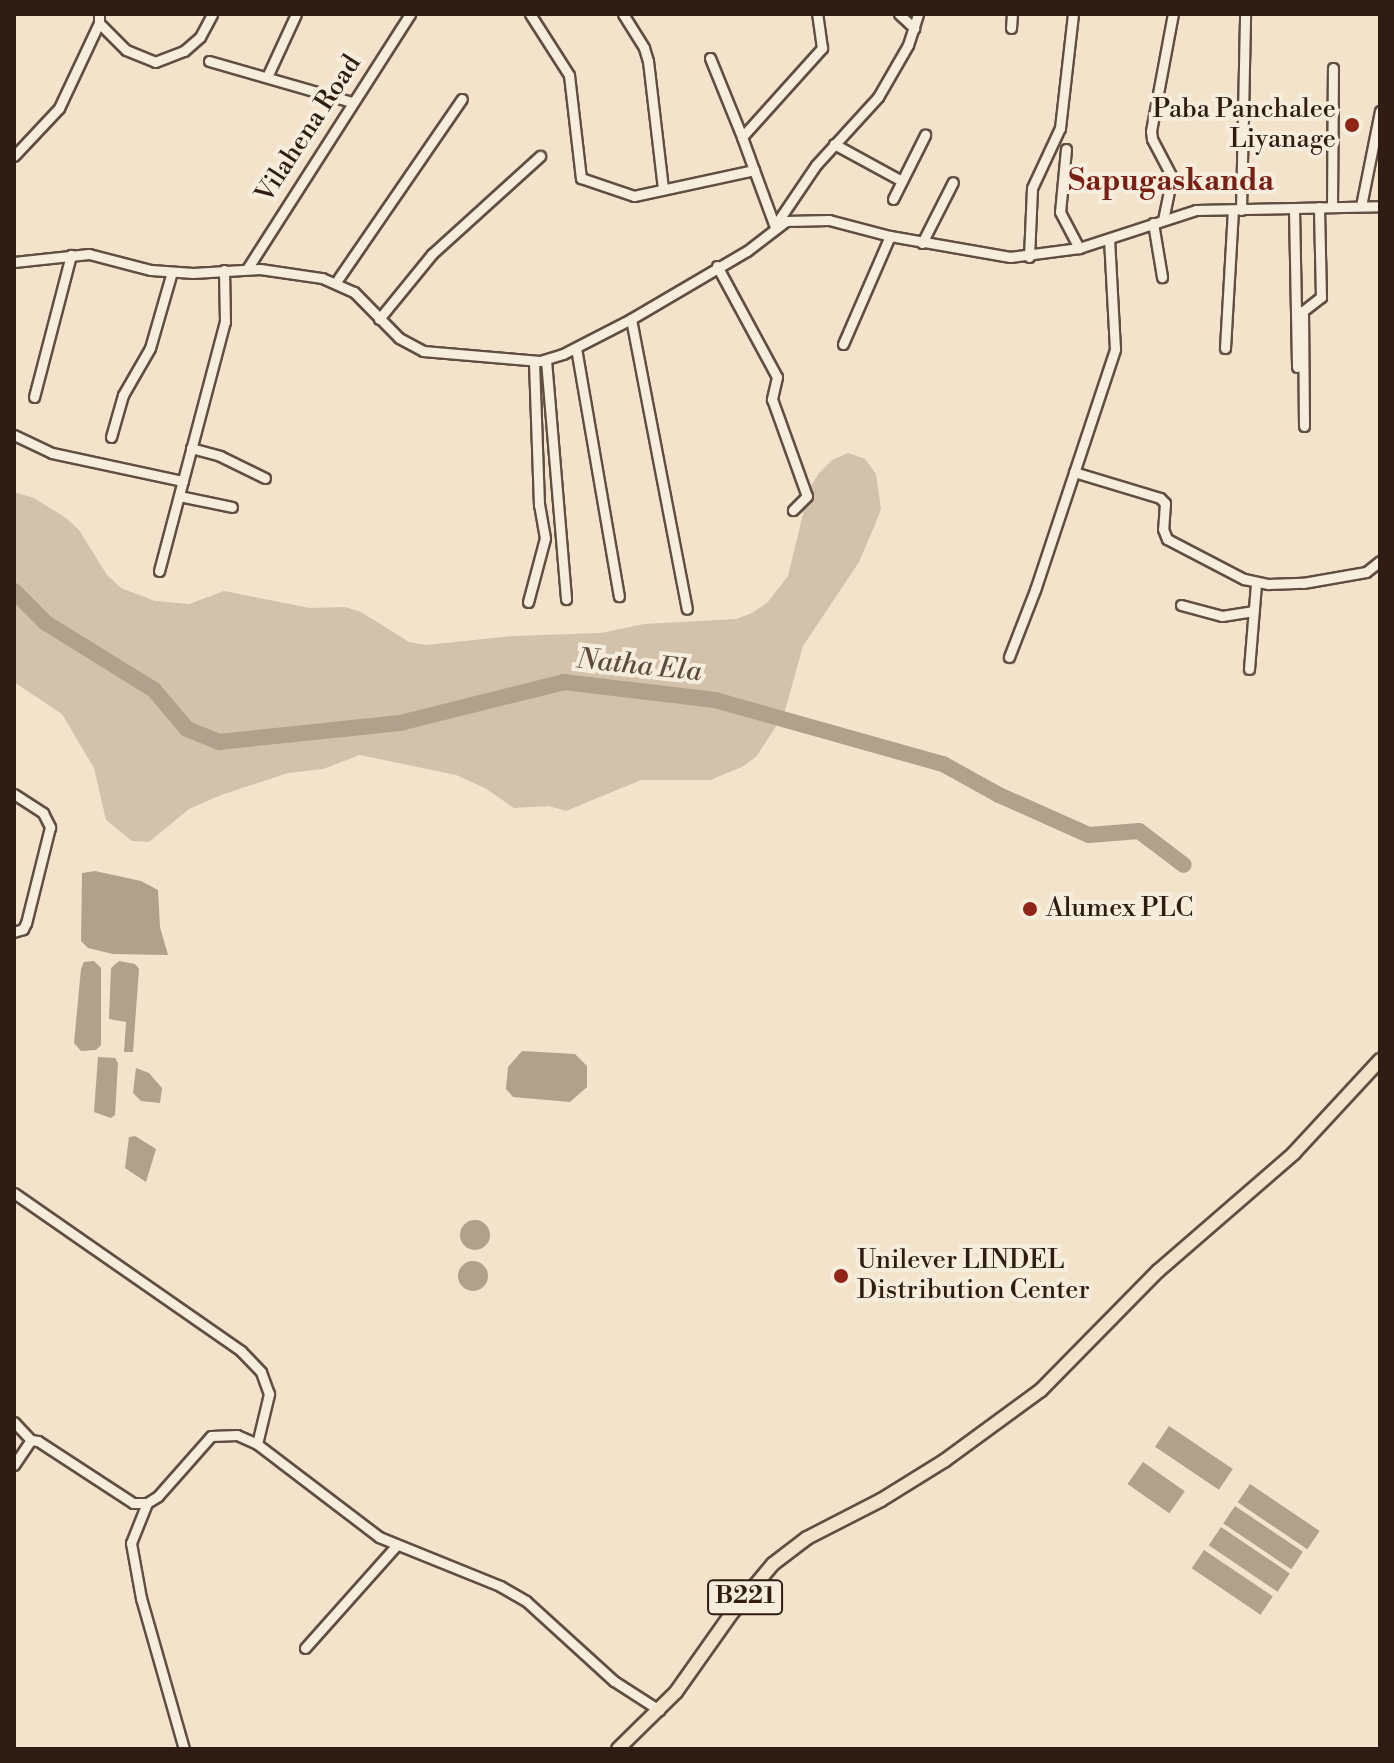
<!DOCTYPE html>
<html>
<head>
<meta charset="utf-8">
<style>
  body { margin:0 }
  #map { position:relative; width:1394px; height:1763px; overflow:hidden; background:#f3e3ca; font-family:"Libre Bodoni",serif }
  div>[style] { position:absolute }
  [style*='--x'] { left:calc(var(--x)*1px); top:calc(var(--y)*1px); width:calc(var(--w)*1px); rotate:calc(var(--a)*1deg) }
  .green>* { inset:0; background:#d2c1ab }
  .water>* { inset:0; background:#b0a08c; transform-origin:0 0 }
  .round { border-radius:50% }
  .river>* { height:16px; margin:-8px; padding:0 8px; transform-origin:8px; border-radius:8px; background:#b0a08c }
  .roads { filter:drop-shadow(2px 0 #604e42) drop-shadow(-2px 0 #604e42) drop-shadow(0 2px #604e42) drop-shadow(0 -2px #604e42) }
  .minor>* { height:9px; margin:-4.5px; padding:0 4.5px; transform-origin:4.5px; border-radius:4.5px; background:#f7eddd }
  .major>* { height:12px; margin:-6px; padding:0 6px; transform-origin:6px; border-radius:6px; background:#f3e3ca }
  .dots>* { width:22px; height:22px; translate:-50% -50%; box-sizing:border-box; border:4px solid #f7eddd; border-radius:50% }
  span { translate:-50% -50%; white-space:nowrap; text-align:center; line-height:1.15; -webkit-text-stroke:8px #f7eddd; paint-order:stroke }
  .shield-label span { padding:2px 6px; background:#f7eddd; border:2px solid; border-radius:6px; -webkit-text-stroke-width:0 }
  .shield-label { font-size:24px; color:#2f1d14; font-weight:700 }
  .poi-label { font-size:26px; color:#2f1d14 }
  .right { translate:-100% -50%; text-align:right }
  .left { translate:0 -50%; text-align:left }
  .street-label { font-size:26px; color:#2f1d14 }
  .water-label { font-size:28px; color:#5c4b3e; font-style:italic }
  .quarter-label { font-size:30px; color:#7a1f14; font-weight:700 }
  .frame { position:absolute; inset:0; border:16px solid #2f1d14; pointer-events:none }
</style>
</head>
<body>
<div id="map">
  <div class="green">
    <i style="clip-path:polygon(848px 453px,865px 459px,876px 474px,881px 509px,874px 527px,859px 562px,803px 646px,784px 714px,756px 757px,742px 767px,710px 780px,641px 780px,566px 811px,549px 806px,514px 808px,485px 788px,456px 775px,360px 755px,323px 769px,288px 773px,221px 795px,189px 809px,149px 842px,132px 841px,106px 820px,94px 768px,62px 714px,14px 682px,14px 492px,34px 498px,66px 518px,79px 530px,107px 575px,121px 588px,155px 601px,189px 604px,224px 591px,310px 608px,345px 607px,361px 612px,409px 642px,426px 645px,512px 636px,601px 633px,644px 624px,736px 619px,752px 613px,767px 603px,788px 576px,809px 489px,819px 473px,832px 460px)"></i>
  </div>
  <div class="water">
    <i style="clip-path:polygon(95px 871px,141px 881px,158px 890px,160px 927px,168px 955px,113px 954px,88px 948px,81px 941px,82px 873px)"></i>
    <i style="clip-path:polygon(94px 961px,101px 968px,101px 1045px,96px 1050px,81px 1051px,74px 1043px,81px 969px,84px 962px)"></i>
    <i style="clip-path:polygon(119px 961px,135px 964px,139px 969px,133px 1052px,124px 1052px,126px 1022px,109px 1019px,111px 968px)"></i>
    <i style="clip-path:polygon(522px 1051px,575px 1054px,587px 1066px,587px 1087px,570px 1102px,513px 1097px,506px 1089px,508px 1067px)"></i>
    <i style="clip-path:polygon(98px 1057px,115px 1058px,118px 1063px,115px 1115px,111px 1118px,94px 1112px)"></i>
    <i style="clip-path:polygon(136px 1068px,149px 1073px,162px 1088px,160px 1103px,141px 1101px,133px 1093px)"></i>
    <i style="clip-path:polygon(135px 1136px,156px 1149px,146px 1182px,125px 1168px,129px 1137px)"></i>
    <i class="round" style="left:460px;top:1220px;width:30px;height:30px"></i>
    <i class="round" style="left:458px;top:1261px;width:30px;height:30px"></i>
    <i style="left:1169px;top:1426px;width:77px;height:25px;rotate:34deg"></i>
    <i style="left:1143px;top:1462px;width:51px;height:27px;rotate:35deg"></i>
    <i style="left:1250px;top:1484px;width:84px;height:22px;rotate:34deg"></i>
    <i style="left:1235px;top:1506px;width:82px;height:21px;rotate:34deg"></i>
    <i style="left:1221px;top:1527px;width:83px;height:22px;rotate:34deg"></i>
    <i style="left:1204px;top:1550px;width:83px;height:22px;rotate:34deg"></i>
  </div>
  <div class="river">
    <i style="--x:14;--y:591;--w:45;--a:45"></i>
    <i style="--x:46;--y:623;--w:127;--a:31.8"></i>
    <i style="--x:154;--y:690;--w:51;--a:49.8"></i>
    <i style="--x:187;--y:729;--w:35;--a:22"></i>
    <i style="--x:219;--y:742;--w:182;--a:-6"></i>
    <i style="--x:400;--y:723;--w:169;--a:-14"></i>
    <i style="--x:564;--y:682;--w:152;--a:6.8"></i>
    <i style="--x:715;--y:700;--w:237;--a:15.7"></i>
    <i style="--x:943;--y:764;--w:64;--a:29"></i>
    <i style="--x:999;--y:795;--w:98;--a:24"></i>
    <i style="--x:1089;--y:835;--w:50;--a:-4.6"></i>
    <i style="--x:1139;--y:831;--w:56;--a:37.1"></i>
  </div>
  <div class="roads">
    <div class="minor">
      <i style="--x:99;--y:14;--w:9;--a:90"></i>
      <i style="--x:99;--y:23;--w:38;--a:45"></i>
      <i style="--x:126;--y:50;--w:31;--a:22"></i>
      <i style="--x:155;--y:62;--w:31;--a:-21"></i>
      <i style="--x:184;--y:51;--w:21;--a:-41"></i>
      <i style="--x:200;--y:37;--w:26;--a:-62"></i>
      <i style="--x:530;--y:14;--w:72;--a:57.4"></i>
      <i style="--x:569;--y:75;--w:104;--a:83.4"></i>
      <i style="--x:581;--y:178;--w:56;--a:18.8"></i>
      <i style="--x:634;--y:196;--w:123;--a:-12.2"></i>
      <i style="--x:754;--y:170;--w:61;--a:69.8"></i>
      <i style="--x:623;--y:14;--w:40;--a:58"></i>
      <i style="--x:644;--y:48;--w:14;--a:73"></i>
      <i style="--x:648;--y:61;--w:129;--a:83.3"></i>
      <i style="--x:899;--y:14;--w:21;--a:43"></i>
      <i style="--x:1011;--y:28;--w:14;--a:-86"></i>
      <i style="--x:710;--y:58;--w:85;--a:67.9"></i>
      <i style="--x:209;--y:61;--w:149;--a:16"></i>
      <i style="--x:267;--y:77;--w:69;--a:-65.3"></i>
      <i style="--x:834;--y:144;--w:77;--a:28.6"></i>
      <i style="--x:1066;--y:149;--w:63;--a:95.4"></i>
      <i style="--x:1060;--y:212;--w:41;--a:62.2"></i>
      <i style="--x:14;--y:156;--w:66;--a:-46.8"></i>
      <i style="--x:59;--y:108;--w:94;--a:-64.8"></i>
      <i style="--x:754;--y:170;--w:35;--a:-110"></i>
      <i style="--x:742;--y:137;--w:120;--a:-48"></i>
      <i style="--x:822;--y:48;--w:34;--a:-98"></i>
      <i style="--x:893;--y:199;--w:72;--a:-63.4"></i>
      <i style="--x:1361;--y:206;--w:97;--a:-78.7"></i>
      <i style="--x:1332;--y:207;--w:139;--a:-89.6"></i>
      <i style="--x:1294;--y:208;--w:159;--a:88.9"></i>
      <i style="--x:1241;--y:210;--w:196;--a:-88.8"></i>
      <i style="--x:1163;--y:220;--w:44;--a:-78.2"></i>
      <i style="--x:1172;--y:177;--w:43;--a:-117.8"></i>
      <i style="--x:1152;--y:139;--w:8;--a:-97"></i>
      <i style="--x:1151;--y:131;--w:119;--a:-79.4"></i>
      <i style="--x:1153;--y:223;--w:55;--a:80.5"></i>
      <i style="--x:776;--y:224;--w:71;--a:-55.9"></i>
      <i style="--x:816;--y:165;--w:92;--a:-47.6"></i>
      <i style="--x:878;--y:97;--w:60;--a:-60"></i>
      <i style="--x:908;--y:45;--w:33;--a:-72"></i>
      <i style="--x:922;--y:243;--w:68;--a:-63.1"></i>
      <i style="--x:1029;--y:257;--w:69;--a:-87.5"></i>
      <i style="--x:1032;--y:188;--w:66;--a:-65"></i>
      <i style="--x:1060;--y:128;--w:115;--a:-83.5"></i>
      <i style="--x:14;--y:262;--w:75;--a:-6.1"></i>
      <i style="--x:89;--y:254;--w:64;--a:14.5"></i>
      <i style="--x:151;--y:270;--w:42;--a:4.1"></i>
      <i style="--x:193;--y:273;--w:67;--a:-3.4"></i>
      <i style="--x:260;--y:269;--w:63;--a:8.3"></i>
      <i style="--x:322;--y:278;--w:35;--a:24"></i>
      <i style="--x:354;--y:292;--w:64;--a:45.6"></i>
      <i style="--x:399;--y:338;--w:27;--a:28"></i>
      <i style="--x:423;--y:351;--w:117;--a:4.9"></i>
      <i style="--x:540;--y:361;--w:24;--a:-17"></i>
      <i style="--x:563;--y:354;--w:76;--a:-27.2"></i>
      <i style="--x:631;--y:319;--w:134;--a:-30.4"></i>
      <i style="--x:747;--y:251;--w:49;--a:-37.6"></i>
      <i style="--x:786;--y:221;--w:43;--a:-1.3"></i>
      <i style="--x:829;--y:220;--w:63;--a:14.7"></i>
      <i style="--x:890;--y:236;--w:122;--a:9.9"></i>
      <i style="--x:1010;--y:257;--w:70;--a:-7.4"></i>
      <i style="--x:1079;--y:248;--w:123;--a:-18"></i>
      <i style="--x:1196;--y:210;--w:184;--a:-1.2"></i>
      <i style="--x:717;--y:266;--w:126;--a:61.6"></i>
      <i style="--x:777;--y:377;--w:23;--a:103"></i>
      <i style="--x:772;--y:399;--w:103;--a:70.2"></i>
      <i style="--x:807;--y:496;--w:20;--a:135"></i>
      <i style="--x:247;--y:269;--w:303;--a:-57.4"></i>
      <i style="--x:336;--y:282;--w:222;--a:-55.5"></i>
      <i style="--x:379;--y:319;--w:84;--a:-50.8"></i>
      <i style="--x:432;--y:254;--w:146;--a:-42.2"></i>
      <i style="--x:631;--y:319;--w:295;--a:79.1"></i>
      <i style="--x:843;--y:344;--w:118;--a:-66.5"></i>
      <i style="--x:576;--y:348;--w:252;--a:80.2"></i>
      <i style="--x:1225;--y:348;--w:138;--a:-86.7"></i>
      <i style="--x:546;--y:360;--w:240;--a:85.2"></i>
      <i style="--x:34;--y:397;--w:147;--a:-75.4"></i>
      <i style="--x:1304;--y:426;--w:115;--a:-90.5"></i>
      <i style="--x:1303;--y:311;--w:23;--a:-38"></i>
      <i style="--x:1321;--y:297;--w:90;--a:-91.3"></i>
      <i style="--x:14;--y:435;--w:42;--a:25.3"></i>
      <i style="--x:52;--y:453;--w:134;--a:12.1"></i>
      <i style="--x:111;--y:437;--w:44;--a:-74.1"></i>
      <i style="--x:123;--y:395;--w:54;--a:-60.1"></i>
      <i style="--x:150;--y:348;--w:79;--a:-73.9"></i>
      <i style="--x:191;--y:448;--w:30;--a:15"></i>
      <i style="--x:220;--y:456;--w:50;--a:26.1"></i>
      <i style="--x:1074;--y:472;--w:90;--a:16.8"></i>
      <i style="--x:1160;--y:498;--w:7;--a:45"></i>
      <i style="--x:1165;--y:503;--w:26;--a:94"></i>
      <i style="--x:1163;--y:529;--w:11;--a:68"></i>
      <i style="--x:1167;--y:539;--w:87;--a:27.5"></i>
      <i style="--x:1244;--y:579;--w:25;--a:12"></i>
      <i style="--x:1268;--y:584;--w:35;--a:-2"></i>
      <i style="--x:1303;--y:583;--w:64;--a:-9.9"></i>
      <i style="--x:1366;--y:572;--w:18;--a:-38"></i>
      <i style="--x:179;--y:496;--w:54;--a:11.7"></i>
      <i style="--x:159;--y:571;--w:258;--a:-75.2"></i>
      <i style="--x:225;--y:322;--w:52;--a:-91.1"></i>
      <i style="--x:528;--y:602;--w:66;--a:-75.1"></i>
      <i style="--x:545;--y:538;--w:34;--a:-100"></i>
      <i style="--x:539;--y:505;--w:144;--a:-92"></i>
      <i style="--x:1181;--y:605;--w:42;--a:15"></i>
      <i style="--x:1222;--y:616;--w:32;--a:-9"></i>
      <i style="--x:1009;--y:657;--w:72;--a:-68.8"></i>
      <i style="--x:1035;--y:590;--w:254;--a:-71.6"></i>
      <i style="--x:1115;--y:349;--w:110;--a:-93.1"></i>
      <i style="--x:1249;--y:669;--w:86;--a:-85.3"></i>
      <i style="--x:14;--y:794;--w:35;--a:33"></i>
      <i style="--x:43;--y:813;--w:16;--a:63"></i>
      <i style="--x:50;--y:827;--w:99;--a:104"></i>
      <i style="--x:26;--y:923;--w:7;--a:117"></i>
      <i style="--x:23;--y:929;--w:9;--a:162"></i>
      <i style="--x:14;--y:1193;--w:277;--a:34.8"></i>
      <i style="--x:241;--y:1351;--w:29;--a:46"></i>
      <i style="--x:261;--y:1372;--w:23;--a:70"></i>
      <i style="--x:269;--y:1394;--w:51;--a:103.5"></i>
      <i style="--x:14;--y:1422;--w:25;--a:47"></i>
      <i style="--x:31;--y:1440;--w:7;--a:8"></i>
      <i style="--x:38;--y:1441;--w:113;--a:33.1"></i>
      <i style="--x:133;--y:1503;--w:14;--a:0"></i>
      <i style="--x:147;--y:1503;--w:13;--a:-32"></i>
      <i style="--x:158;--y:1496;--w:80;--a:-48.5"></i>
      <i style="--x:211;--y:1436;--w:26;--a:-2"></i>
      <i style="--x:237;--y:1435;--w:22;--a:24"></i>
      <i style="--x:257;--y:1444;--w:153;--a:37.3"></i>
      <i style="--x:379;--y:1537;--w:131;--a:22"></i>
      <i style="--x:500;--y:1586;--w:30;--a:30"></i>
      <i style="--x:526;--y:1601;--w:119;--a:42.3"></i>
      <i style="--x:614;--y:1681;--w:54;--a:32.8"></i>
      <i style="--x:14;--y:1465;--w:30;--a:-56"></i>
      <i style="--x:147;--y:1503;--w:43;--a:111.8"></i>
      <i style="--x:131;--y:1543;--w:56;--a:79.7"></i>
      <i style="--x:141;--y:1598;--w:157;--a:74.1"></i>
      <i style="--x:305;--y:1648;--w:137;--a:-48.3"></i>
    </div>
    <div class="major">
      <i style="--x:618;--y:1749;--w:81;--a:-44.5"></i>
      <i style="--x:676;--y:1692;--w:97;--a:-54.7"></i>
      <i style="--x:732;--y:1613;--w:64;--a:-50.1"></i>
      <i style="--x:773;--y:1564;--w:43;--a:-37.4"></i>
      <i style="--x:807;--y:1538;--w:83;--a:-27.2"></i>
      <i style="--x:881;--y:1500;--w:74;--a:-31.8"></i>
      <i style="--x:944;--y:1461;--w:120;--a:-36.2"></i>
      <i style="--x:1041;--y:1390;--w:167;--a:-45.5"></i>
      <i style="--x:1158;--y:1271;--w:180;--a:-40.9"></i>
      <i style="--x:1294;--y:1153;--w:127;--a:-47.2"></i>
    </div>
  </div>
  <div class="dots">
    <i style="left:1352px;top:125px;background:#8f2418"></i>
    <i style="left:1030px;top:909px;background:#8f2418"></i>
    <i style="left:841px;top:1276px;background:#8f2418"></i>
  </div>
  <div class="shield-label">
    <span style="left:745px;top:1597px">B221</span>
  </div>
  <div class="poi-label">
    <span class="right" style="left:1336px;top:125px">Paba Panchalee<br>Liyanage</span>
    <span class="left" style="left:1046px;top:909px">Alumex PLC</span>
    <span class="left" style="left:857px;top:1276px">Unilever LINDEL<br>Distribution Center</span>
  </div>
  <div class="street-label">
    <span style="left:309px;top:129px;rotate:-57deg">Vilahena Road</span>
  </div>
  <div class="water-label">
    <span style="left:639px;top:666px;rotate:6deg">Natha Ela</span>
  </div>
  <div class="quarter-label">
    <span style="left:1171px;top:181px">Sapugaskanda</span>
  </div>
  <div class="frame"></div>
</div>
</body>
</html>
